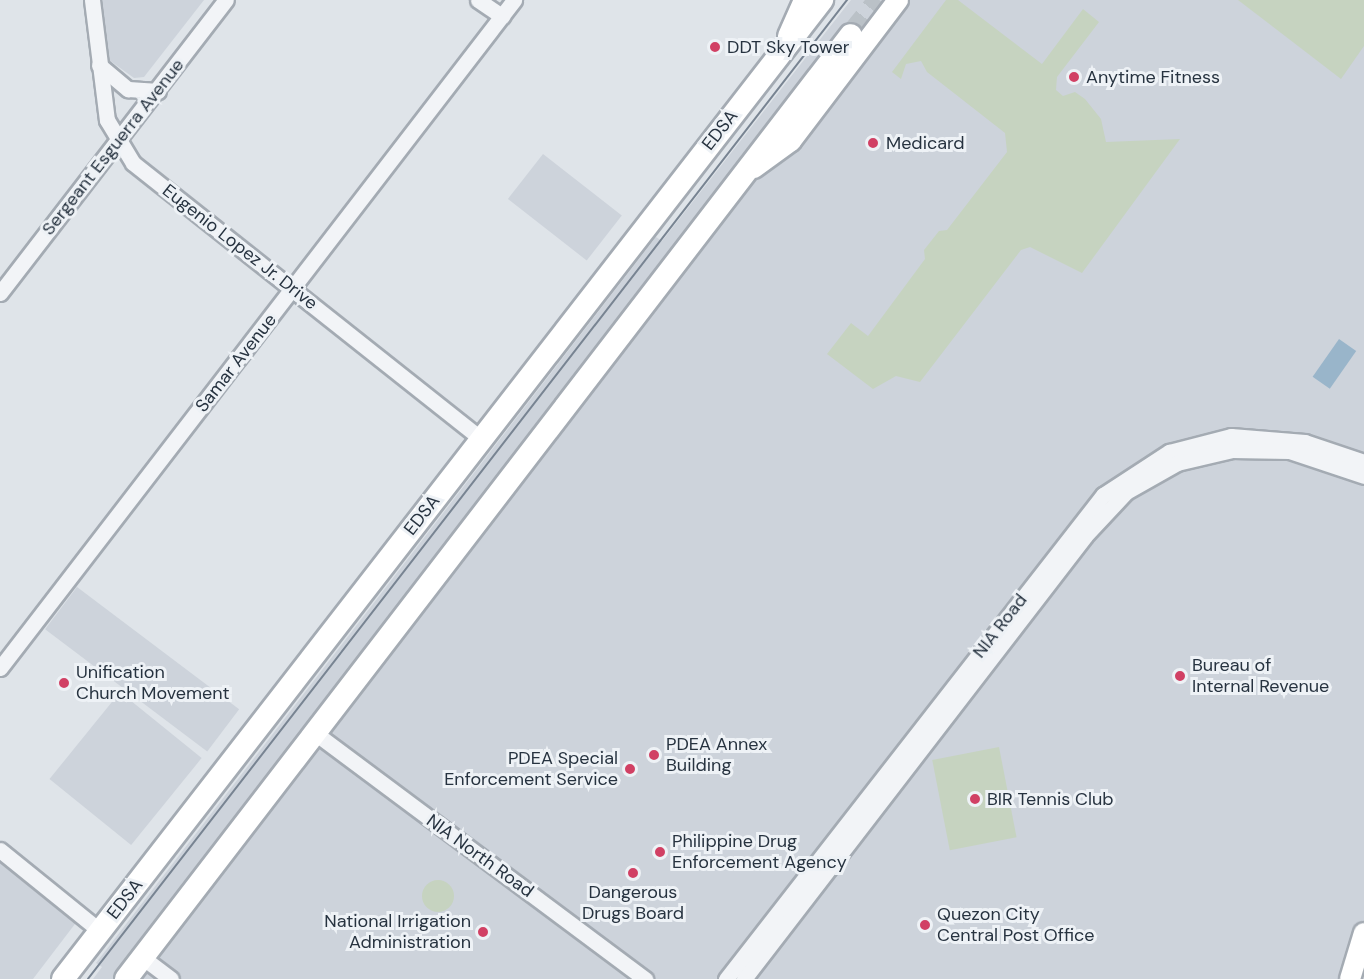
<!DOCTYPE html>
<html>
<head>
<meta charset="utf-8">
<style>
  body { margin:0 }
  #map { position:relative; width:1364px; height:979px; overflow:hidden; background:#dfe4e9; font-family:"DM Sans",sans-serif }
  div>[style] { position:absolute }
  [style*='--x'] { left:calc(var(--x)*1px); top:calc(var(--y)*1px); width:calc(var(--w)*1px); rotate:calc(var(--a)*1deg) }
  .built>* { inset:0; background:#cdd3db; transform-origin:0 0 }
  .green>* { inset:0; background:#c6d3c0; transform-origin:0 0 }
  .round { border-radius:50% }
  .water>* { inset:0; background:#99b5ca; transform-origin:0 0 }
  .highway-tunnel>* { height:22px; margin-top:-11px; transform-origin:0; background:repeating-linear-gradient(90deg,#bac1c7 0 22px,transparent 0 33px) }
  .roads { filter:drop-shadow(2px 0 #a4abb3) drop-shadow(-2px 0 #a4abb3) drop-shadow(0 2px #a4abb3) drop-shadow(0 -2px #a4abb3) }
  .minor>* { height:15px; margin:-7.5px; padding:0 7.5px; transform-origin:7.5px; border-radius:7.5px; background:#f2f4f7 }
  .major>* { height:20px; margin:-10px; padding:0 10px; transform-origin:10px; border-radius:10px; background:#fff }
  .highway>* { height:22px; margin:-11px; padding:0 11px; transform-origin:11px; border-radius:11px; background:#fff }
  .tram>* { height:1.5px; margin:-0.75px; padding:0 0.75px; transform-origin:0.75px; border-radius:0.75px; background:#788492 }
  .dots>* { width:16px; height:16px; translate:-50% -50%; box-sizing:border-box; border:3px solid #eef2f6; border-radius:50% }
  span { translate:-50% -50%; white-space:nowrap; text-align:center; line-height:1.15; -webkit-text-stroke:6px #eef2f6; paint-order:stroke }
  .poi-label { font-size:18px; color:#273340 }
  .left { translate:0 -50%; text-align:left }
  .right { translate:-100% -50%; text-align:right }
  .street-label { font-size:18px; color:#273340 }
</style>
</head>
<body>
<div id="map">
  <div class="built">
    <i style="clip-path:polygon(102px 0,204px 0,144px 77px,134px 78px,109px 60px)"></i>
    <i style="clip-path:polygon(851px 0,1364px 0,1364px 979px,93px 979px,102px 967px,96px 963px,656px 237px,662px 241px)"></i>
    <i style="left:543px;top:154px;width:100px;height:57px;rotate:38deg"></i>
    <i style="left:77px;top:587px;width:203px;height:53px;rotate:37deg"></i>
    <i style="left:120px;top:692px;width:105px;height:112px;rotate:39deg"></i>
    <i style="clip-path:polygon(0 860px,78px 920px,33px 979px,0 979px)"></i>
  </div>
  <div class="green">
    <i style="clip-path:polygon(946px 0,958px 0,1042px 64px,1083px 9px,1099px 22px,1057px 77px,1056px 90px,1063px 96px,1075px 92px,1085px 99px,1101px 119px,1106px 142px,1180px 139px,1082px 273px,1030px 247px,1021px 250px,920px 382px,896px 376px,873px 389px,827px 354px,851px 323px,868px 336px,925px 259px,924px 250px,939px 231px,947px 230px,1007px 152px,1005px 133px,927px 72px,921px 61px,906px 64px,901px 79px,892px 72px)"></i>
    <i style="clip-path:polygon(1238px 0,1364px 0,1364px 46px,1341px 79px)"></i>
    <i style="left:999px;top:747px;width:92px;height:68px;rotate:79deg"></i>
    <i class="round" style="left:422px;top:880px;width:32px;height:32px"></i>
  </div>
  <div class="water">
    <i style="left:1339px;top:339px;width:21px;height:46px;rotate:35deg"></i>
  </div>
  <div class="highway-tunnel">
    <i style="--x:851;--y:35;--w:45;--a:-51.3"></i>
  </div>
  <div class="roads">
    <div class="minor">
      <i style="--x:92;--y:0;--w:121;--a:82.9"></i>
      <i style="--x:107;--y:120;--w:50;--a:58.8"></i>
      <i style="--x:133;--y:163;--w:444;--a:38.4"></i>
      <i style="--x:478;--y:0;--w:29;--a:34"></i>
      <i style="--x:99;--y:65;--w:38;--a:40"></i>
      <i style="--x:128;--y:89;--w:30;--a:4"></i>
      <i style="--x:0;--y:293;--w:370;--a:-52.4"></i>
      <i style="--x:0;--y:668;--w:843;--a:-52.42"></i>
      <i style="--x:315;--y:733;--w:412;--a:36.7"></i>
      <i style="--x:0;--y:850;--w:129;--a:39"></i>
      <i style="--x:142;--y:957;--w:36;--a:37"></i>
      <i style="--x:726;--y:979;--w:614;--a:-52.08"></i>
      <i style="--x:1103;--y:495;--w:79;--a:-33.1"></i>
      <i style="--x:1169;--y:452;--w:64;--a:-14.5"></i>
      <i style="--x:1231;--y:436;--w:74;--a:4.6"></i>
      <i style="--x:1305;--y:442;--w:62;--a:18.7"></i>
      <i style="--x:744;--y:979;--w:559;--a:-52.41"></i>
      <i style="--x:1085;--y:536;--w:60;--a:-47"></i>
      <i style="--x:1126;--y:492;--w:59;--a:-29.6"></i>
      <i style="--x:1177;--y:463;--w:57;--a:-13.3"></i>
      <i style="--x:1232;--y:450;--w:57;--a:1"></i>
      <i style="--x:1289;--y:451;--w:79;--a:18.4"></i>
    </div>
    <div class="major">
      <i style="--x:788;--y:36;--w:39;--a:-66"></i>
      <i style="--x:754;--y:168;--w:46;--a:-36.1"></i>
      <i style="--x:791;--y:141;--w:177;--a:-52.8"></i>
      <i style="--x:1350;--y:979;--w:48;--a:-73.1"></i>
    </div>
    <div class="highway">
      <i style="--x:63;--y:979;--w:1239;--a:-52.21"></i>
      <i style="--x:126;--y:979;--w:1190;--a:-52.48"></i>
    </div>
  </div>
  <div class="tram">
    <i style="--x:88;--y:979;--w:1239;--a:-52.21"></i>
  </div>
  <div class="dots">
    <i style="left:715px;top:47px;background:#d14064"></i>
    <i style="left:1074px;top:77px;background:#d14064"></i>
    <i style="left:873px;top:143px;background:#d14064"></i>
    <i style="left:1180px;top:676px;background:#d14064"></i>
    <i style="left:64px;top:683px;background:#d14064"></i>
    <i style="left:654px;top:755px;background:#d14064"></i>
    <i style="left:630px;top:769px;background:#d14064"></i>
    <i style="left:975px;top:799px;background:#d14064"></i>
    <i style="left:660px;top:852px;background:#d14064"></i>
    <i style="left:633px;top:873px;background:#d14064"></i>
    <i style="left:925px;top:925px;background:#d14064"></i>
    <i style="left:483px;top:932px;background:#d14064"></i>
  </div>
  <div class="poi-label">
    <span class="left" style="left:727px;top:47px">DDT Sky Tower</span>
    <span class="left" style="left:1086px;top:77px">Anytime Fitness</span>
    <span class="left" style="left:886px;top:143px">Medicard</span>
    <span class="left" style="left:1192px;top:676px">Bureau of<br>Internal Revenue</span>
    <span class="left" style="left:76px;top:683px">Unification<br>Church Movement</span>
    <span class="left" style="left:666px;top:755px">PDEA Annex<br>Building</span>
    <span class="right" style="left:618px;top:769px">PDEA Special<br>Enforcement Service</span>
    <span class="left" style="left:987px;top:799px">BIR Tennis Club</span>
    <span class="left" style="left:672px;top:852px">Philippine Drug<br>Enforcement Agency</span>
    <span style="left:633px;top:903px">Dangerous<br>Drugs Board</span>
    <span class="left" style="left:937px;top:925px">Quezon City<br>Central Post Office</span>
    <span class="right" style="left:471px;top:932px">National Irrigation<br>Administration</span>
  </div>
  <div class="street-label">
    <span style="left:720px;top:130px;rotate:-52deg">EDSA</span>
    <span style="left:113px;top:147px;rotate:-52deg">Sergeant Esguerra Avenue</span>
    <span style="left:240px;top:247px;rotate:38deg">Eugenio Lopez Jr. Drive</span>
    <span style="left:236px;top:363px;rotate:-52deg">Samar Avenue</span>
    <span style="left:422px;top:515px;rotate:-52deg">EDSA</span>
    <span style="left:1000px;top:626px;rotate:-52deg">NIA Road</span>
    <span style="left:480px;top:856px;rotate:36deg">NIA North Road</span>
    <span style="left:125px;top:899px;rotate:-52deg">EDSA</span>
  </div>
</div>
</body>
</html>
